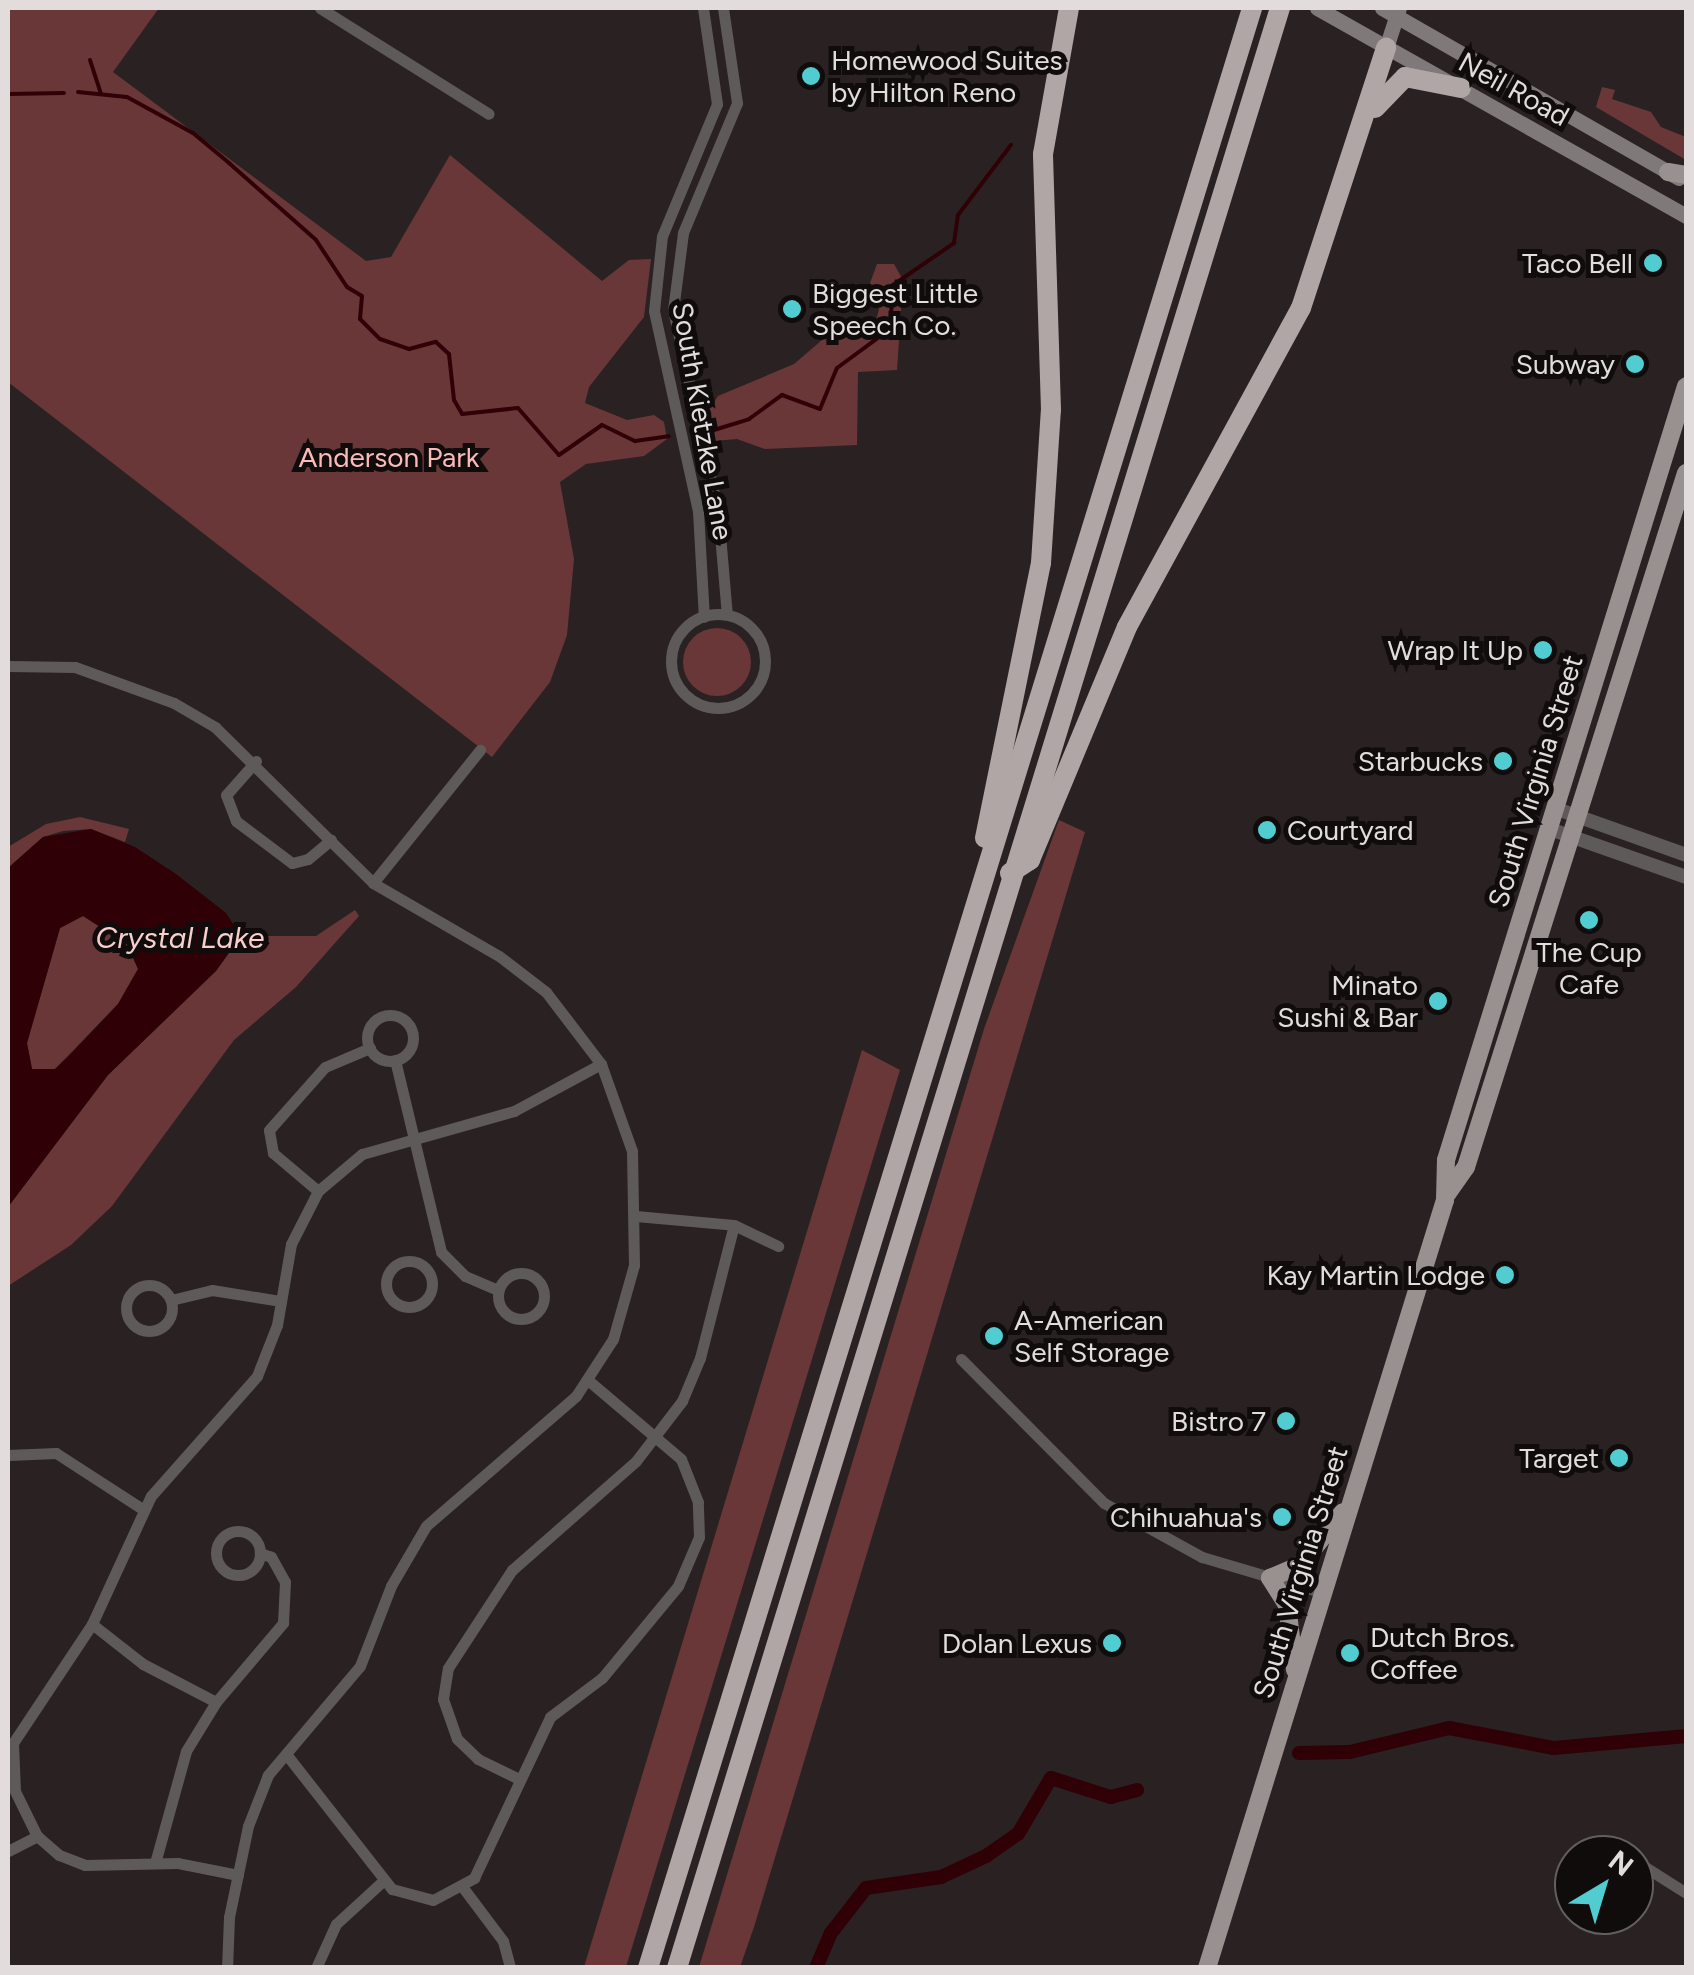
<!DOCTYPE html>
<html>
<head>
<meta charset="utf-8">
<style>
  body { margin:0 }
  #map { position:relative; width:1694px; height:1975px; overflow:hidden; background:#2a2222; font-family:Figtree,sans-serif }
  div>[style] { position:absolute }
  [style*='--x'] { left:calc(var(--x)*1px); top:calc(var(--y)*1px); width:calc(var(--w)*1px); rotate:calc(var(--a)*1deg) }
  .green>* { inset:0; background:#693738 }
  .round { border-radius:50% }
  .water>* { inset:0; background:#2f0006 }
  .stream>* { height:4px; margin:-2px; padding:0 2px; transform-origin:2px; border-radius:2px; background:#2f0006 }
  .canal>* { height:14px; margin:-7px; padding:0 7px; transform-origin:7px; border-radius:7px; background:#2f0006 }
  .minor>* { height:11px; margin:-5.5px; padding:0 5.5px; transform-origin:5.5px; border-radius:5.5px; background:#5f5a5a }
  .minor>.ring { margin:-5.5px; padding:0; box-sizing:content-box; background:none; border:11px solid #5f5a5a; border-radius:50% }
  .tertiary>* { height:14px; margin:-7px; padding:0 7px; transform-origin:7px; border-radius:7px; background:#5f5a5a }
  .secondary>* { height:15px; margin:-7.5px; padding:0 7.5px; transform-origin:7.5px; border-radius:7.5px; background:#807979 }
  .primary>* { height:18px; margin:-9px; padding:0 9px; transform-origin:9px; border-radius:9px; background:#999090 }
  .motorway>* { height:20px; margin:-10px; padding:0 10px; transform-origin:10px; border-radius:10px; background:#b0a6a5 }
  .dots>* { width:28px; height:28px; translate:-50% -50%; box-sizing:border-box; border:5px solid #100c0c; border-radius:50% }
  span { translate:-50% -50%; white-space:nowrap; text-align:center; line-height:1.15; -webkit-text-stroke:10px #100c0c; paint-order:stroke }
  .poi-label { font-size:28px; color:#e2dcdc }
  .left { translate:0 -50%; text-align:left }
  .right { translate:-100% -50%; text-align:right }
  .street-label { font-size:28px; color:#e2dcdc }
  .park-label { font-size:28px; color:#fbb9b9 }
  .water-label { font-size:30px; color:#fbcece; font-style:italic }
  .frame { position:absolute; inset:0; border:10px solid #e2dcdc; pointer-events:none }
  .north { position:absolute; left:1554px; top:1835px; width:100px; height:100px; box-sizing:border-box; background:#100c0c; border:2px solid #645f5f; border-radius:50%; rotate:38deg; font-size:28px; font-weight:700; line-height:40px; text-align:center; color:#e2dcdc }
  .north::after { content:''; display:block; margin:auto; width:35px; height:45px; background:#51ccd1; clip-path:polygon(50% 0,100% 100%,50% 72%,0 100%) }
</style>
</head>
<body>
<div id="map">
  <div class="green">
    <i style="clip-path:polygon(8px 8px,159px 8px,113px 72px,366px 261px,391px 257px,450px 155px,602px 281px,629px 260px,651px 259px,644px 317px,589px 387px,585px 403px,627px 420px,654px 415px,664px 422px,667px 439px,644px 456px,586px 464px,560px 482px,574px 559px,567px 635px,550px 682px,492px 757px,8px 382px)"></i>
    <i style="clip-path:polygon(1602px 87px,1615px 90px,1612px 99px,1651px 112px,1661px 127px,1686px 137px,1686px 160px,1596px 107px)"></i>
    <i style="clip-path:polygon(877px 264px,894px 264px,903px 280px,897px 370px,858px 372px,857px 445px,765px 449px,737px 439px,714px 441px,708px 411px,718px 396px,794px 364px,829px 334px,868px 329px,876px 321px,879px 309px,870px 283px)"></i>
    <i class="round" style="left:683px;top:628px;width:68px;height:68px"></i>
    <i style="clip-path:polygon(80px 817px,129px 829px,125px 842px,91px 829px,63px 831px,43px 837px,8px 868px,8px 847px,46px 824px)"></i>
    <i style="clip-path:polygon(1059px 820px,1085px 832px,754px 1927px,740px 1967px,699px 1967px,984px 1029px)"></i>
    <i style="clip-path:polygon(355px 910px,359px 916px,296px 987px,234px 1040px,112px 1206px,71px 1245px,8px 1286px,8px 1207px,108px 1075px,216px 971px,241px 936px,316px 936px)"></i>
    <i style="clip-path:polygon(83px 916px,127px 944px,138px 969px,118px 1004px,55px 1069px,32px 1069px,27px 1043px,60px 928px)"></i>
    <i style="clip-path:polygon(862px 1050px,900px 1070px,802px 1392px,626px 1967px,584px 1967px)"></i>
  </div>
  <div class="water">
    <i style="clip-path:polygon(evenodd,91px 829px,135px 847px,176px 874px,226px 913px,241px 936px,216px 971px,108px 1075px,8px 1207px,8px 868px,43px 837px,91px 829px,83px 916px,127px 944px,138px 969px,118px 1004px,69px 1056px,55px 1069px,32px 1069px,27px 1043px,60px 928px,83px 916px)"></i>
  </div>
  <div class="stream">
    <i style="--x:90;--y:60;--w:35;--a:72"></i>
    <i style="--x:78;--y:92;--w:49;--a:5.8"></i>
    <i style="--x:127;--y:97;--w:75;--a:28.6"></i>
    <i style="--x:193;--y:133;--w:47;--a:39.8"></i>
    <i style="--x:229;--y:163;--w:116;--a:41.5"></i>
    <i style="--x:316;--y:240;--w:56;--a:56.6"></i>
    <i style="--x:347;--y:287;--w:17;--a:31"></i>
    <i style="--x:362;--y:296;--w:23;--a:95"></i>
    <i style="--x:360;--y:319;--w:28;--a:45"></i>
    <i style="--x:380;--y:339;--w:31;--a:19"></i>
    <i style="--x:409;--y:349;--w:28;--a:-15"></i>
    <i style="--x:436;--y:342;--w:18;--a:43"></i>
    <i style="--x:449;--y:354;--w:46;--a:83.8"></i>
    <i style="--x:454;--y:400;--w:16;--a:60"></i>
    <i style="--x:462;--y:414;--w:56;--a:-6.1"></i>
    <i style="--x:518;--y:408;--w:62;--a:48.9"></i>
    <i style="--x:559;--y:455;--w:52;--a:-34.9"></i>
    <i style="--x:602;--y:425;--w:37;--a:26"></i>
    <i style="--x:635;--y:441;--w:34;--a:-8"></i>
    <i style="--x:8;--y:94;--w:56;--a:-1"></i>
    <i style="--x:714;--y:430;--w:37;--a:-17"></i>
    <i style="--x:749;--y:419;--w:41;--a:-36"></i>
    <i style="--x:782;--y:395;--w:40;--a:20.2"></i>
    <i style="--x:820;--y:409;--w:44;--a:-67.5"></i>
    <i style="--x:837;--y:368;--w:66;--a:-36.3"></i>
    <i style="--x:890;--y:329;--w:44;--a:-86.1"></i>
    <i style="--x:893;--y:285;--w:74;--a:-34.5"></i>
    <i style="--x:954;--y:243;--w:28;--a:-82"></i>
    <i style="--x:958;--y:215;--w:88;--a:-52.9"></i>
  </div>
  <div class="canal">
    <i style="--x:1299;--y:1753;--w:51;--a:-1.1"></i>
    <i style="--x:1350;--y:1752;--w:102;--a:-13.6"></i>
    <i style="--x:1449;--y:1728;--w:107;--a:10.8"></i>
    <i style="--x:1554;--y:1748;--w:133;--a:-5.2"></i>
    <i style="--x:816;--y:1968;--w:38;--a:-67"></i>
    <i style="--x:831;--y:1933;--w:57;--a:-52.1"></i>
    <i style="--x:866;--y:1888;--w:76;--a:-8.3"></i>
    <i style="--x:941;--y:1877;--w:50;--a:-25"></i>
    <i style="--x:986;--y:1856;--w:39;--a:-35"></i>
    <i style="--x:1018;--y:1834;--w:65;--a:-59.5"></i>
    <i style="--x:1051;--y:1778;--w:63;--a:17.6"></i>
    <i style="--x:1111;--y:1797;--w:27;--a:-15"></i>
  </div>
  <div class="minor">
    <i style="--x:320;--y:8;--w:199;--a:32.1"></i>
    <i style="--x:703;--y:8;--w:97;--a:81.7"></i>
    <i style="--x:717;--y:104;--w:143;--a:112.6"></i>
    <i style="--x:662;--y:236;--w:75;--a:96.1"></i>
    <i style="--x:654;--y:311;--w:205;--a:77.6"></i>
    <i style="--x:698;--y:511;--w:106;--a:86.8"></i>
    <i style="--x:723;--y:8;--w:96;--a:81.6"></i>
    <i style="--x:737;--y:103;--w:141;--a:112.6"></i>
    <i style="--x:683;--y:233;--w:78;--a:97.4"></i>
    <i style="--x:673;--y:310;--w:206;--a:77.4"></i>
    <i style="--x:718;--y:511;--w:104;--a:85.1"></i>
    <i class="ring" style="left:671px;top:614px;width:83px;height:83px"></i>
    <i style="--x:8;--y:666;--w:67;--a:0.9"></i>
    <i style="--x:75;--y:667;--w:105;--a:20"></i>
    <i style="--x:174;--y:703;--w:48;--a:30.3"></i>
    <i style="--x:215;--y:727;--w:222;--a:44.6"></i>
    <i style="--x:373;--y:883;--w:146;--a:30.1"></i>
    <i style="--x:499;--y:956;--w:59;--a:37.5"></i>
    <i style="--x:546;--y:992;--w:91;--a:52.6"></i>
    <i style="--x:601;--y:1064;--w:92;--a:70.4"></i>
    <i style="--x:632;--y:1151;--w:114;--a:89"></i>
    <i style="--x:634;--y:1265;--w:77;--a:105.8"></i>
    <i style="--x:613;--y:1339;--w:68;--a:123"></i>
    <i style="--x:576;--y:1396;--w:198;--a:139.1"></i>
    <i style="--x:426;--y:1526;--w:69;--a:120.3"></i>
    <i style="--x:391;--y:1586;--w:86;--a:111.2"></i>
    <i style="--x:360;--y:1666;--w:143;--a:130.2"></i>
    <i style="--x:268;--y:1775;--w:55;--a:111.4"></i>
    <i style="--x:248;--y:1826;--w:93;--a:101.8"></i>
    <i style="--x:229;--y:1917;--w:51;--a:92.2"></i>
    <i style="--x:256;--y:761;--w:45;--a:131.4"></i>
    <i style="--x:226;--y:795;--w:28;--a:69"></i>
    <i style="--x:236;--y:821;--w:70;--a:36.9"></i>
    <i style="--x:292;--y:863;--w:16;--a:-14"></i>
    <i style="--x:308;--y:859;--w:30;--a:-40"></i>
    <i style="--x:373;--y:883;--w:171;--a:-51.2"></i>
    <i class="ring" style="left:367px;top:1015px;width:35px;height:35px"></i>
    <i style="--x:395;--y:1060;--w:197;--a:76.5"></i>
    <i style="--x:441;--y:1252;--w:34;--a:45"></i>
    <i style="--x:465;--y:1276;--w:36;--a:23"></i>
    <i style="--x:318;--y:1191;--w:59;--a:-139.8"></i>
    <i style="--x:273;--y:1153;--w:23;--a:-100"></i>
    <i style="--x:269;--y:1130;--w:84;--a:-48.4"></i>
    <i style="--x:325;--y:1067;--w:49;--a:-22.9"></i>
    <i style="--x:636;--y:1216;--w:98;--a:5.2"></i>
    <i style="--x:734;--y:1225;--w:49;--a:25.5"></i>
    <i class="ring" style="left:386px;top:1261px;width:35px;height:35px"></i>
    <i class="ring" style="left:498px;top:1273px;width:35px;height:35px"></i>
    <i class="ring" style="left:126px;top:1285px;width:35px;height:35px"></i>
    <i style="--x:171;--y:1300;--w:42;--a:-13.7"></i>
    <i style="--x:212;--y:1290;--w:70;--a:9.1"></i>
    <i style="--x:961;--y:1359;--w:203;--a:45.2"></i>
    <i style="--x:1104;--y:1503;--w:112;--a:28.9"></i>
    <i style="--x:1202;--y:1557;--w:127;--a:16.4"></i>
    <i style="--x:8;--y:1455;--w:48;--a:-2.4"></i>
    <i style="--x:56;--y:1453;--w:105;--a:32.9"></i>
    <i class="ring" style="left:216px;top:1531px;width:33px;height:33px"></i>
    <i style="--x:92;--y:1624;--w:65;--a:38.1"></i>
    <i style="--x:143;--y:1664;--w:82;--a:27.5"></i>
    <i style="--x:286;--y:1754;--w:172;--a:51.9"></i>
    <i style="--x:392;--y:1889;--w:42;--a:15"></i>
    <i style="--x:433;--y:1900;--w:47;--a:-28.2"></i>
    <i style="--x:474;--y:1878;--w:178;--a:-64.7"></i>
    <i style="--x:550;--y:1717;--w:65;--a:-36.9"></i>
    <i style="--x:602;--y:1678;--w:119;--a:-50.4"></i>
    <i style="--x:678;--y:1586;--w:53;--a:-66.8"></i>
    <i style="--x:699;--y:1537;--w:35;--a:-92"></i>
    <i style="--x:698;--y:1502;--w:46;--a:-111.6"></i>
    <i style="--x:681;--y:1459;--w:121;--a:-139.7"></i>
    <i style="--x:519;--y:1779;--w:46;--a:-154"></i>
    <i style="--x:478;--y:1759;--w:29;--a:-136"></i>
    <i style="--x:457;--y:1739;--w:42;--a:-109.3"></i>
    <i style="--x:443;--y:1699;--w:31;--a:-81"></i>
    <i style="--x:448;--y:1668;--w:117;--a:-56.9"></i>
    <i style="--x:512;--y:1570;--w:165;--a:-41.3"></i>
    <i style="--x:636;--y:1461;--w:76;--a:-52.5"></i>
    <i style="--x:682;--y:1401;--w:47;--a:-67.3"></i>
    <i style="--x:700;--y:1358;--w:137;--a:-75.7"></i>
    <i style="--x:1612;--y:1847;--w:15;--a:32"></i>
    <i style="--x:8;--y:1851;--w:33;--a:-27"></i>
    <i style="--x:1634;--y:1860;--w:62;--a:32.4"></i>
    <i style="--x:155;--y:1863;--w:116;--a:-74.5"></i>
    <i style="--x:186;--y:1751;--w:57;--a:-58.5"></i>
    <i style="--x:216;--y:1702;--w:104;--a:-49.7"></i>
    <i style="--x:283;--y:1623;--w:41;--a:-87.2"></i>
    <i style="--x:285;--y:1582;--w:29;--a:-119"></i>
    <i style="--x:271;--y:1557;--w:12;--a:-160"></i>
    <i style="--x:238;--y:1875;--w:61;--a:-168.7"></i>
    <i style="--x:178;--y:1863;--w:93;--a:178.8"></i>
    <i style="--x:85;--y:1865;--w:28;--a:-159"></i>
    <i style="--x:59;--y:1855;--w:29;--a:-139"></i>
    <i style="--x:37;--y:1836;--w:50;--a:-116.1"></i>
    <i style="--x:15;--y:1791;--w:48;--a:-92.4"></i>
    <i style="--x:13;--y:1743;--w:143;--a:-56.4"></i>
    <i style="--x:92;--y:1624;--w:141;--a:-65.3"></i>
    <i style="--x:151;--y:1496;--w:160;--a:-48.5"></i>
    <i style="--x:257;--y:1376;--w:55;--a:-68.6"></i>
    <i style="--x:277;--y:1325;--w:82;--a:-80.2"></i>
    <i style="--x:291;--y:1244;--w:59;--a:-63"></i>
    <i style="--x:318;--y:1191;--w:57;--a:-40.1"></i>
    <i style="--x:362;--y:1154;--w:158;--a:-15.8"></i>
    <i style="--x:514;--y:1111;--w:99;--a:-28.4"></i>
    <i style="--x:464;--y:1889;--w:65;--a:53.1"></i>
    <i style="--x:503;--y:1941;--w:28;--a:75"></i>
    <i style="--x:316;--y:1968;--w:48;--a:-65.6"></i>
    <i style="--x:336;--y:1924;--w:64;--a:-42.5"></i>
  </div>
  <div class="tertiary">
    <i style="--x:1557;--y:809;--w:137;--a:19.6"></i>
    <i style="--x:1550;--y:829;--w:144;--a:19.4"></i>
  </div>
  <div class="secondary">
    <i style="--x:1317;--y:8;--w:424;--a:29.4"></i>
    <i style="--x:1382;--y:8;--w:342;--a:29.8"></i>
    <i style="--x:1386;--y:48;--w:42;--a:-72"></i>
  </div>
  <div class="primary">
    <i style="--x:1668;--y:172;--w:18;--a:9"></i>
    <i style="--x:1447;--y:1194;--w:33;--a:-55"></i>
    <i style="--x:1466;--y:1167;--w:728;--a:-72.41"></i>
    <i style="--x:1295;--y:1670;--w:65;--a:-97"></i>
    <i style="--x:1287;--y:1605;--w:32;--a:-122"></i>
    <i style="--x:1270;--y:1578;--w:33;--a:-23"></i>
    <i style="--x:1300;--y:1565;--w:68;--a:-50.9"></i>
    <i style="--x:1207;--y:1968;--w:804;--a:-72.78"></i>
    <i style="--x:1445;--y:1200;--w:40;--a:-88.6"></i>
    <i style="--x:1446;--y:1160;--w:810;--a:-72.77"></i>
  </div>
  <div class="motorway">
    <i style="--x:1375;--y:108;--w:43;--a:-45.9"></i>
    <i style="--x:1405;--y:77;--w:57;--a:11.1"></i>
    <i style="--x:985;--y:838;--w:281;--a:-78.5"></i>
    <i style="--x:1041;--y:563;--w:153;--a:-86.3"></i>
    <i style="--x:1051;--y:410;--w:256;--a:-91.8"></i>
    <i style="--x:1043;--y:154;--w:148;--a:-79.9"></i>
    <i style="--x:1010;--y:873;--w:24;--a:-33"></i>
    <i style="--x:1030;--y:860;--w:252;--a:-67.4"></i>
    <i style="--x:1127;--y:627;--w:363;--a:-61.4"></i>
    <i style="--x:1301;--y:308;--w:274;--a:-71.9"></i>
    <i style="--x:648;--y:1968;--w:2051;--a:-72.87"></i>
    <i style="--x:677;--y:1968;--w:2051;--a:-72.9"></i>
  </div>
  <div class="dots">
    <i style="left:811px;top:76px;background:#51ccd1"></i>
    <i style="left:1653px;top:263px;background:#51ccd1"></i>
    <i style="left:792px;top:309px;background:#51ccd1"></i>
    <i style="left:1635px;top:364px;background:#51ccd1"></i>
    <i style="left:1543px;top:650px;background:#51ccd1"></i>
    <i style="left:1503px;top:761px;background:#51ccd1"></i>
    <i style="left:1267px;top:830px;background:#51ccd1"></i>
    <i style="left:1589px;top:920px;background:#51ccd1"></i>
    <i style="left:1438px;top:1001px;background:#51ccd1"></i>
    <i style="left:1505px;top:1275px;background:#51ccd1"></i>
    <i style="left:994px;top:1336px;background:#51ccd1"></i>
    <i style="left:1286px;top:1421px;background:#51ccd1"></i>
    <i style="left:1619px;top:1458px;background:#51ccd1"></i>
    <i style="left:1282px;top:1517px;background:#51ccd1"></i>
    <i style="left:1112px;top:1643px;background:#51ccd1"></i>
    <i style="left:1350px;top:1653px;background:#51ccd1"></i>
  </div>
  <div class="poi-label">
    <span class="left" style="left:831px;top:76px">Homewood Suites<br>by Hilton Reno</span>
    <span class="right" style="left:1633px;top:263px">Taco Bell</span>
    <span class="left" style="left:812px;top:309px">Biggest Little<br>Speech Co.</span>
    <span class="right" style="left:1615px;top:364px">Subway</span>
    <span class="right" style="left:1523px;top:650px">Wrap It Up</span>
    <span class="right" style="left:1483px;top:761px">Starbucks</span>
    <span class="left" style="left:1287px;top:830px">Courtyard</span>
    <span style="left:1589px;top:968px">The Cup<br>Cafe</span>
    <span class="right" style="left:1418px;top:1001px">Minato<br>Sushi &amp; Bar</span>
    <span class="right" style="left:1485px;top:1275px">Kay Martin Lodge</span>
    <span class="left" style="left:1014px;top:1336px">A-American<br>Self Storage</span>
    <span class="right" style="left:1266px;top:1421px">Bistro 7</span>
    <span class="right" style="left:1599px;top:1458px">Target</span>
    <span class="right" style="left:1262px;top:1517px">Chihuahua's</span>
    <span class="left" style="left:1370px;top:1653px">Dutch Bros.<br>Coffee</span>
    <span class="right" style="left:1092px;top:1643px">Dolan Lexus</span>
  </div>
  <div class="street-label">
    <span style="left:1514px;top:89px;rotate:29deg">Neil Road</span>
    <span style="left:703px;top:421px;rotate:80deg">South Kietzke Lane</span>
    <span style="left:1535px;top:781px;rotate:-73deg">South Virginia Street</span>
    <span style="left:1300px;top:1572px;rotate:-73deg">South Virginia Street</span>
  </div>
  <div class="park-label">
    <span style="left:389px;top:457px">Anderson Park</span>
  </div>
  <div class="water-label">
    <span style="left:180px;top:938px">Crystal Lake</span>
  </div>
  <div class="frame"></div>
  <div class="north">N</div>
</div>
</body>
</html>
